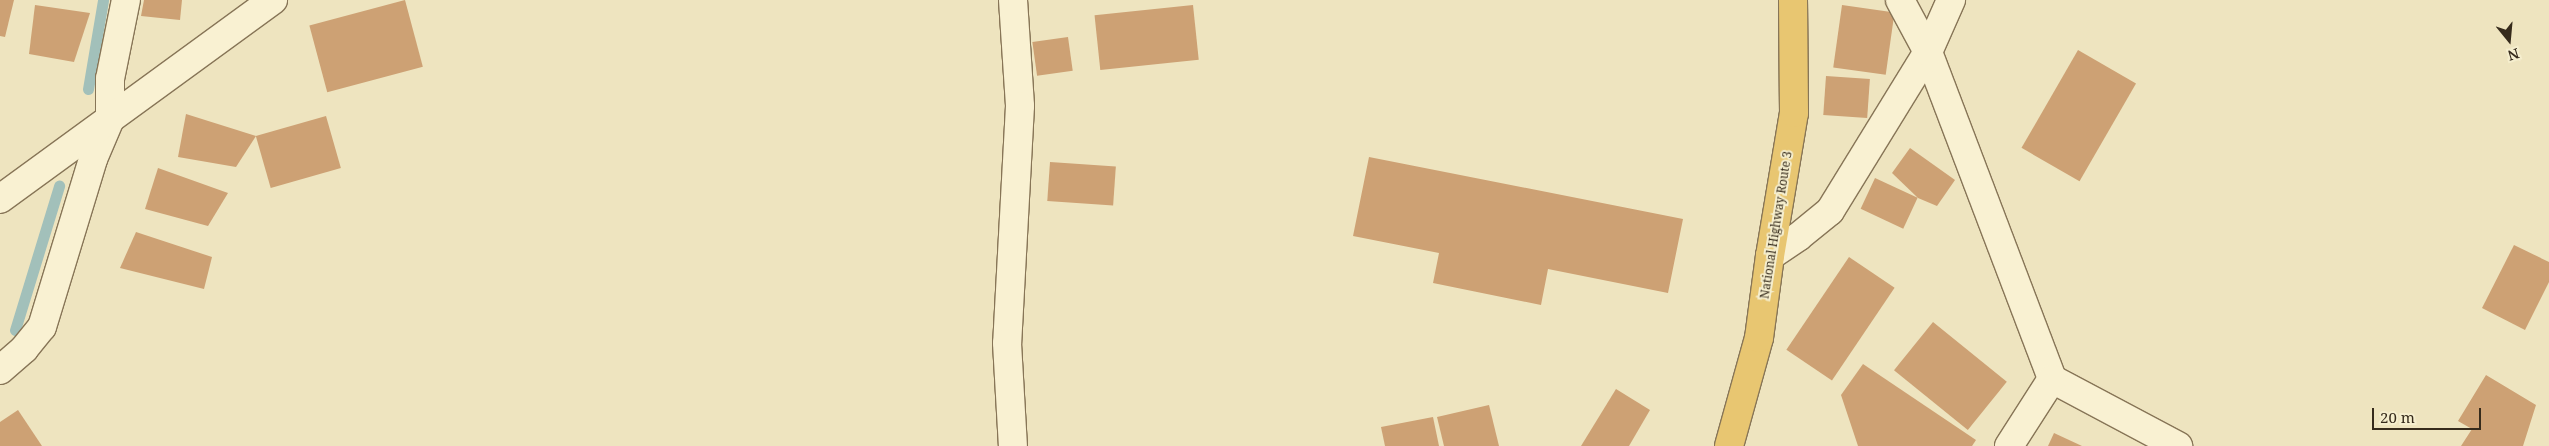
<!DOCTYPE html>
<html>
<head>
<meta charset="utf-8">
<style>
  body { margin:0 }
  #map { position:relative; width:2549px; height:446px; overflow:hidden; background:#eee4bf; font-family:"Noto Serif",serif }
  div>[style] { position:absolute }
  [style*='--x'] { left:calc(var(--x)*1px); top:calc(var(--y)*1px); width:calc(var(--w)*1px); rotate:calc(var(--a)*1deg) }
  .stream>* { height:11px; margin:-5.5px; padding:0 5.5px; transform-origin:5.5px; border-radius:5.5px; background:#a2c0ba }
  .building>* { inset:0; background:#cda174; transform-origin:0 0 }
  .roads { filter:drop-shadow(1px 0 #877557) drop-shadow(-1px 0 #877557) drop-shadow(0 1px #877557) drop-shadow(0 -1px #877557) }
  .minor>* { height:28px; margin:-14px; padding:0 14px; transform-origin:14px; border-radius:14px; background:#f9f1d2 }
  .tertiary>* { height:28px; margin:-14px; padding:0 14px; transform-origin:14px; border-radius:14px; background:#f9f1d2 }
  .trunk>* { height:28px; margin:-14px; padding:0 14px; transform-origin:14px; border-radius:14px; background:#e8c671 }
  span { translate:-50% -50%; white-space:nowrap; text-align:center; line-height:1.15; -webkit-text-stroke:4px #f5eece; paint-order:stroke }
  .street-label { font-size:12px; color:#362b1c }
  .north { position:absolute; left:2484px; top:15px; width:50px; height:50px; -webkit-text-stroke:4px #f5eece; paint-order:stroke; rotate:163deg; font-size:14px; font-weight:700; line-height:20px; text-align:center; color:#362b1c }
  .north::after { content:''; display:block; margin:auto; width:18px; height:22px; background:#362b1c; clip-path:polygon(50% 0,100% 100%,50% 72%,0 100%) }
  .scale { position:absolute; left:2372px; top:408px; width:109px; height:22px; box-sizing:border-box; border:2px solid #362b1c; border-top:0; padding-left:6px; font-size:15px; line-height:18px; white-space:nowrap; color:#362b1c; -webkit-text-stroke:4px #f5eece; paint-order:stroke }
</style>
</head>
<body>
<div id="map">
  <div class="stream">
    <i style="--x:88;--y:89;--w:90;--a:-80.4"></i>
    <i style="--x:15;--y:330;--w:151;--a:-73"></i>
  </div>
  <div class="building">
    <i style="clip-path:polygon(0 0,14px 0,5px 37px,0 36px)"></i>
    <i style="clip-path:polygon(144px 0,182px 0,180px 20px,141px 16px)"></i>
    <i style="left:405px;top:0;width:69px;height:99px;rotate:75deg"></i>
    <i style="clip-path:polygon(35px 5px,90px 13px,74px 62px,29px 54px)"></i>
    <i style="left:1193px;top:5px;width:55px;height:99px;rotate:84deg"></i>
    <i style="left:1842px;top:5px;width:53px;height:63px;rotate:8deg"></i>
    <i style="left:1068px;top:37px;width:34px;height:36px;rotate:82deg"></i>
    <i style="left:2078px;top:50px;width:67px;height:113px;rotate:30deg"></i>
    <i style="left:1826px;top:76px;width:44px;height:39px;rotate:4deg"></i>
    <i style="clip-path:polygon(186px 114px,256px 136px,236px 167px,178px 157px)"></i>
    <i style="left:326px;top:116px;width:54px;height:73px;rotate:74deg"></i>
    <i style="clip-path:polygon(1910px 148px,1955px 180px,1937px 206px,1918px 198px,1892px 173px)"></i>
    <i style="clip-path:polygon(1369px 157px,1683px 219px,1668px 293px,1548px 269px,1541px 305px,1433px 283px,1439px 253px,1353px 236px)"></i>
    <i style="left:1050px;top:162px;width:66px;height:39px;rotate:4deg"></i>
    <i style="clip-path:polygon(158px 168px,228px 193px,208px 226px,145px 209px)"></i>
    <i style="left:1875px;top:178px;width:47px;height:34px;rotate:25deg"></i>
    <i style="clip-path:polygon(136px 232px,212px 257px,204px 289px,120px 268px)"></i>
    <i style="clip-path:polygon(2514px 245px,2549px 262px,2549px 282px,2525px 330px,2482px 308px)"></i>
    <i style="left:1849px;top:257px;width:55px;height:112px;rotate:34deg"></i>
    <i style="left:1933px;top:322px;width:95px;height:62px;rotate:39deg"></i>
    <i style="clip-path:polygon(1863px 364px,1976px 440px,1972px 446px,1858px 446px,1841px 395px)"></i>
    <i style="clip-path:polygon(2486px 375px,2536px 405px,2523px 446px,2461px 446px,2472px 429px,2458px 421px)"></i>
    <i style="clip-path:polygon(1616px 389px,1650px 410px,1629px 446px,1581px 446px)"></i>
    <i style="clip-path:polygon(1489px 405px,1499px 446px,1444px 446px,1437px 417px)"></i>
    <i style="clip-path:polygon(18px 410px,42px 446px,0 446px,0 422px)"></i>
    <i style="clip-path:polygon(1433px 417px,1439px 446px,1385px 446px,1381px 427px)"></i>
    <i style="clip-path:polygon(2054px 433px,2082px 446px,2048px 446px)"></i>
  </div>
  <div class="roads">
    <div class="minor">
      <i style="--x:1013;--y:0;--w:106;--a:86.2"></i>
      <i style="--x:1020;--y:106;--w:237;--a:93.1"></i>
      <i style="--x:1007;--y:343;--w:103;--a:86.7"></i>
      <i style="--x:1900;--y:0;--w:59;--a:61.7"></i>
      <i style="--x:1928;--y:52;--w:350;--a:69.2"></i>
      <i style="--x:2052;--y:379;--w:143;--a:28"></i>
      <i style="--x:1770;--y:256;--w:34;--a:-34"></i>
      <i style="--x:1798;--y:237;--w:41;--a:-39.1"></i>
      <i style="--x:1830;--y:211;--w:187;--a:-58.4"></i>
      <i style="--x:1928;--y:52;--w:57;--a:-66.1"></i>
      <i style="--x:0;--y:370;--w:32;--a:-41"></i>
      <i style="--x:24;--y:349;--w:28;--a:-51"></i>
      <i style="--x:42;--y:327;--w:176;--a:-73.1"></i>
      <i style="--x:93;--y:159;--w:43;--a:-67"></i>
      <i style="--x:110;--y:119;--w:40;--a:-90"></i>
      <i style="--x:110;--y:79;--w:81;--a:-78.6"></i>
      <i style="--x:2009;--y:446;--w:80;--a:-57.3"></i>
    </div>
    <div class="tertiary">
      <i style="--x:0;--y:199;--w:338;--a:-36.1"></i>
    </div>
    <div class="trunk">
      <i style="--x:1729;--y:446;--w:112;--a:-74.5"></i>
      <i style="--x:1759;--y:338;--w:83;--a:-82.4"></i>
      <i style="--x:1770;--y:256;--w:145;--a:-80.5"></i>
      <i style="--x:1794;--y:113;--w:113;--a:-90.5"></i>
    </div>
  </div>
  <div class="street-label">
    <span style="left:1776px;top:225px;rotate:-81deg">National Highway Route 3</span>
  </div>
  <div class="north">N</div>
  <div class="scale">20 m</div>
</div>
</body>
</html>
